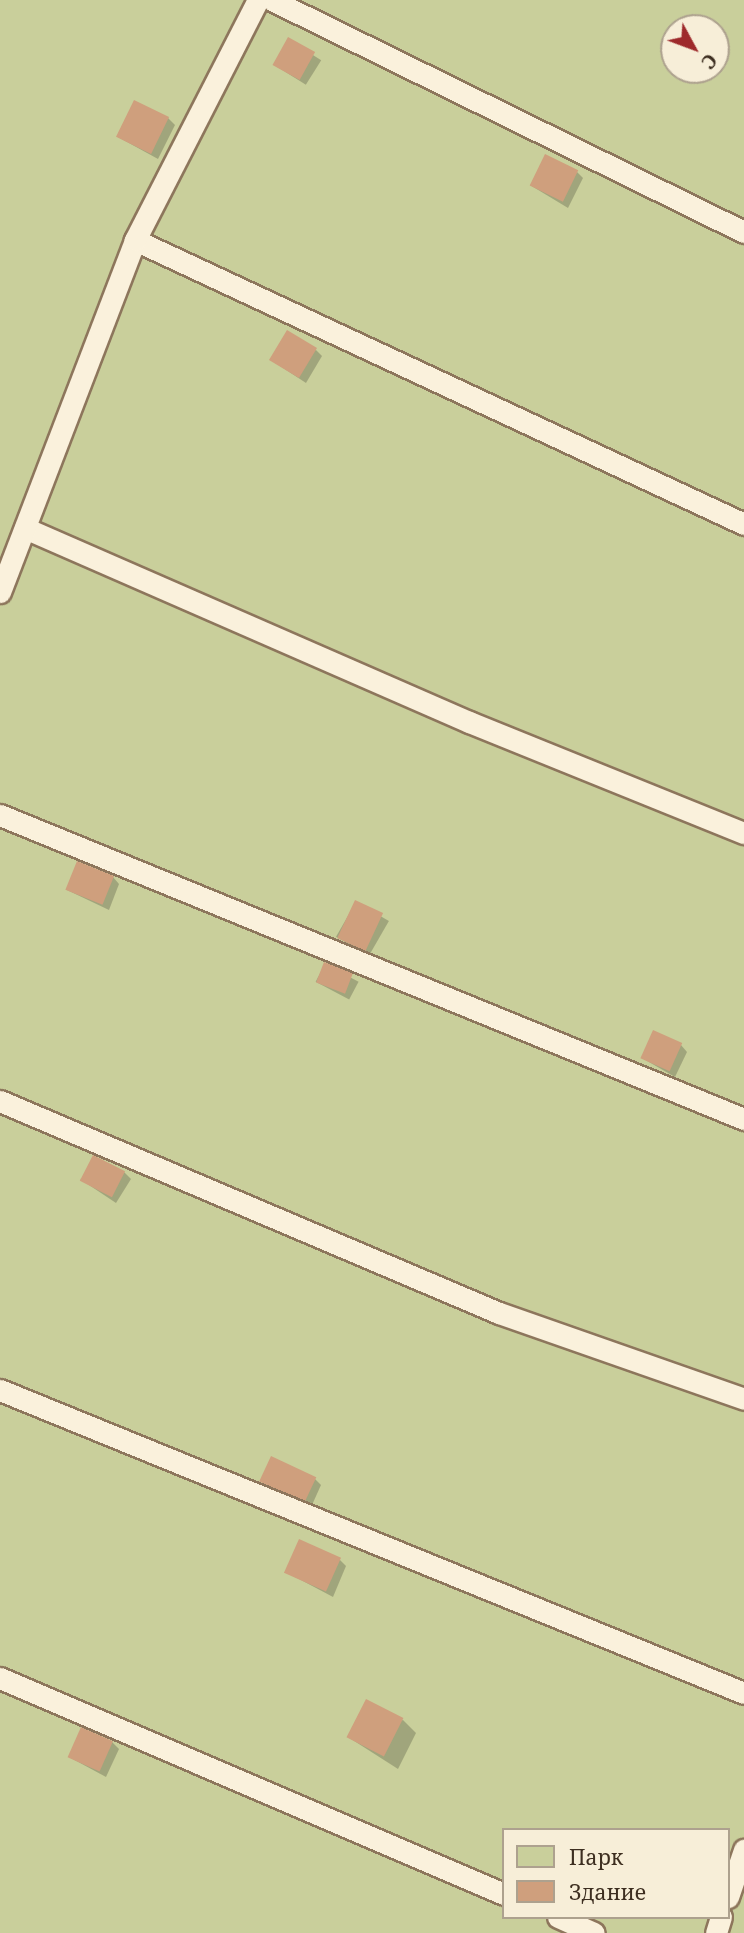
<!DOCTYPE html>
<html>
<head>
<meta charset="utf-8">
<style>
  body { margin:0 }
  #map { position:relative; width:744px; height:1933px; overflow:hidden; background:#f0e4c8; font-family:"Noto Serif",serif }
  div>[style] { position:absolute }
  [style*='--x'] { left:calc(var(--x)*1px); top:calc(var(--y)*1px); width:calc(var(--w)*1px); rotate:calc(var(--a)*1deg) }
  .green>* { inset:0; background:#c9cf9b }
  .shadow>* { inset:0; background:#0003; transform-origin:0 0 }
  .building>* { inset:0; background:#cf9f7d; transform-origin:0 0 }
  .roads { filter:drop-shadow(2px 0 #8d765c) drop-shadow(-2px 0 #8d765c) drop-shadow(0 2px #8d765c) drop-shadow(0 -2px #8d765c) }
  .lane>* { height:21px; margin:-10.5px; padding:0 10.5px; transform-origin:10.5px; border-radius:10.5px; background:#faf1dc }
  span { translate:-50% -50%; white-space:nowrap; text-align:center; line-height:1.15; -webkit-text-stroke:5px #f7eed8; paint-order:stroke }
  .legend { position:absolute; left:502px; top:1828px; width:228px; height:91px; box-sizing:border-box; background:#f7eed8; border:2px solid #ada18e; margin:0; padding:9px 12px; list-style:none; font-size:21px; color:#3d2e20 }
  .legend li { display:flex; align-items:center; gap:14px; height:35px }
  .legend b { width:35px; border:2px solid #ada18e }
  .north { position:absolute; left:660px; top:14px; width:70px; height:70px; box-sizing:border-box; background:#f7eed8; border:2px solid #ada18e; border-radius:50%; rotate:131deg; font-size:19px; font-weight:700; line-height:28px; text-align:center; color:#3d2e20 }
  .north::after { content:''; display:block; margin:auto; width:24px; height:32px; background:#9e2a2b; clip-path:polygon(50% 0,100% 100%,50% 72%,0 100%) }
</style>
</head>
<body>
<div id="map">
  <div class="green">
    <i style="clip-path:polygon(evenodd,0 0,744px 0,744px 1933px,0 1933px,0 0,674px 28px,716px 28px,716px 70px,674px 70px,674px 28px,0 0,504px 1830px,728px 1830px,728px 1917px,504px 1917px,504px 1830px)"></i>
  </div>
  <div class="shadow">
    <i style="left:289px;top:40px;width:38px;height:29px;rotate:32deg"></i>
    <i style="clip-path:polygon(168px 118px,175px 125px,158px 159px,118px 137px)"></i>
    <i style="clip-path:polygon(577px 172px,583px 178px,568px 208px,530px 185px)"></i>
    <i style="clip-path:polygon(316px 350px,322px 356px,306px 383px,271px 360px)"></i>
    <i style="clip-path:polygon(113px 877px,119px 884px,109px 910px,67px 890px)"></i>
    <i style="left:356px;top:902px;width:38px;height:40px;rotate:30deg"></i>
    <i style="left:325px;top:964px;width:38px;height:20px;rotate:28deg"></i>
    <i style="clip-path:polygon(681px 1045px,687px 1052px,675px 1077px,642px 1058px)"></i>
    <i style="clip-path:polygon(124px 1172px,131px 1179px,116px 1203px,80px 1179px)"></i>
    <i style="clip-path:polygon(315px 1479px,321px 1485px,312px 1505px,262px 1481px)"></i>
    <i style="clip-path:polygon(340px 1560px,346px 1566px,333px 1597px,286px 1572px)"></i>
    <i style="clip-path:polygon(403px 1720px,416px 1733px,398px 1769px,348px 1737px)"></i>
    <i style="clip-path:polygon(112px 1742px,119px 1749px,106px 1777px,69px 1757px)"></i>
  </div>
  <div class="building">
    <i style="left:288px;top:37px;width:31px;height:32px;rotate:29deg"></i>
    <i style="left:134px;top:100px;width:39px;height:41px;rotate:26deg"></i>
    <i style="left:545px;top:154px;width:37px;height:35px;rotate:26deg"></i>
    <i style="left:287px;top:330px;width:35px;height:35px;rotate:31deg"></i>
    <i style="left:77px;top:861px;width:40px;height:31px;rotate:22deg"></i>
    <i style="left:355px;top:900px;width:31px;height:42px;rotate:25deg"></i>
    <i style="left:324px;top:962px;width:31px;height:22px;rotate:21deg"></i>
    <i style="left:653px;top:1030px;width:32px;height:31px;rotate:24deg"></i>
    <i style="left:93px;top:1155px;width:36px;height:29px;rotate:27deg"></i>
    <i style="left:271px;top:1456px;width:50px;height:28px;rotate:25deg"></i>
    <i style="left:299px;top:1539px;width:46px;height:37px;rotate:24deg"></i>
    <i style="left:366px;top:1699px;width:42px;height:43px;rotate:27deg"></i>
    <i style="left:81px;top:1727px;width:35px;height:33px;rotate:24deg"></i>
  </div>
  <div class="roads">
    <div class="lane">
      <i style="--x:272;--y:0;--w:526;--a:26.18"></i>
      <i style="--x:135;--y:240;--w:672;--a:25"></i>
      <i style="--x:25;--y:528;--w:485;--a:23.6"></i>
      <i style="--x:469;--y:722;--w:297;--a:22"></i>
      <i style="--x:0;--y:592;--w:377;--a:-69"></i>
      <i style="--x:135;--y:240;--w:270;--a:-62.9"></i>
      <i style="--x:0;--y:815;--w:804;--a:22.23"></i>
      <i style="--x:0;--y:1101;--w:542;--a:23.02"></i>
      <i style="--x:499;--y:1313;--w:260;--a:19.3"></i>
      <i style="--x:0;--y:1390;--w:803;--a:22.16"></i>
      <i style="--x:0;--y:1678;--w:548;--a:23.2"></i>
      <i style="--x:728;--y:1897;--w:50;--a:-71.2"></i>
      <i style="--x:558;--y:1917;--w:39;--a:24"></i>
      <i style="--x:716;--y:1933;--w:17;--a:-73"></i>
    </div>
  </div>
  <ul class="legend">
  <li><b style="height:19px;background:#c9cf9b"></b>Парк</li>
  <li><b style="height:19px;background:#cf9f7d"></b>Здание</li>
  </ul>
  <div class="north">С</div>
</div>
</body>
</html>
